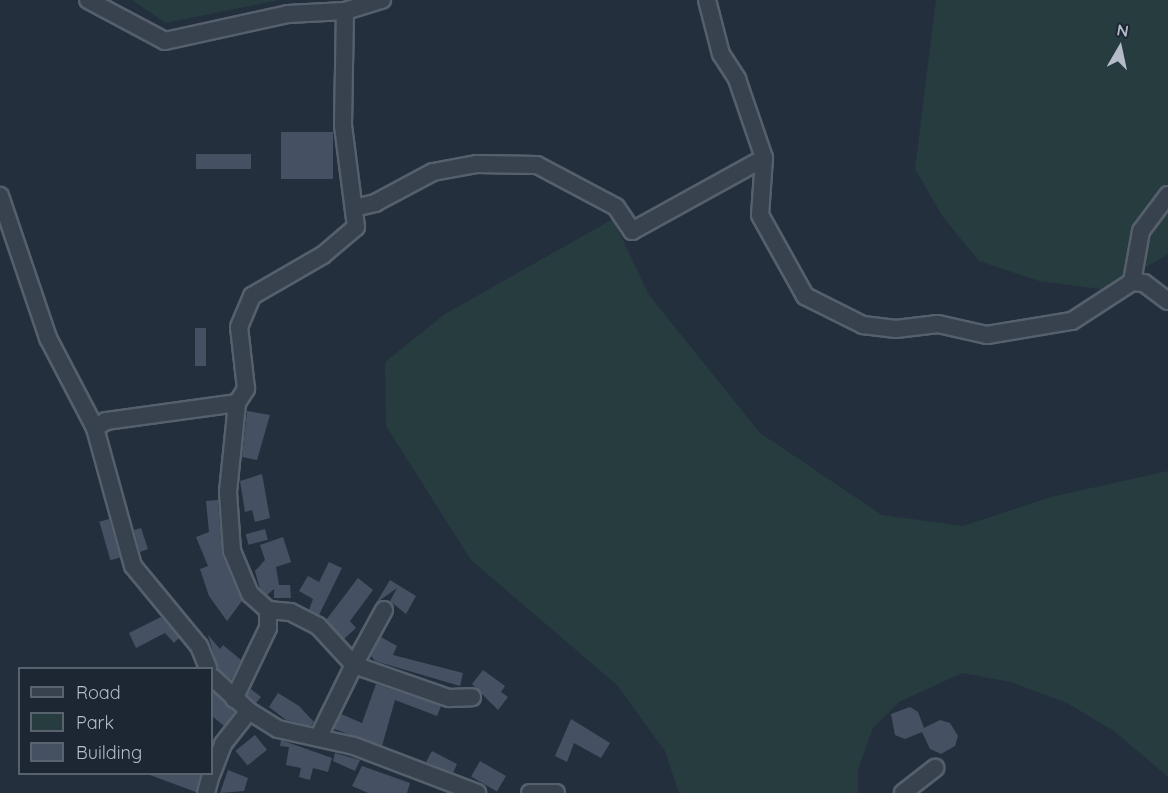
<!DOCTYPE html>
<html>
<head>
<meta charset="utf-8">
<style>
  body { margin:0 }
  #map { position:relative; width:1168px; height:793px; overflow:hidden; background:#242f3e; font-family:Quicksand,sans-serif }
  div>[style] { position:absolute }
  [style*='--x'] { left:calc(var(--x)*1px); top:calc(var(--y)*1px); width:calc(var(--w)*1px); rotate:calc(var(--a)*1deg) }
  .green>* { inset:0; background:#263c3f }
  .building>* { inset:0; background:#455162; transform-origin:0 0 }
  .roads { filter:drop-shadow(2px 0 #565f6c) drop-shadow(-2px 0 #565f6c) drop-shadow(0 2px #565f6c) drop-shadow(0 -2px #565f6c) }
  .minor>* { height:16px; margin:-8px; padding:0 8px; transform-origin:8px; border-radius:8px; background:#38414e }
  span { translate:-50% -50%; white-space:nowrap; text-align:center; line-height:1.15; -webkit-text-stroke:4.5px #1d2633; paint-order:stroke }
  .legend { position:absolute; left:18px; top:667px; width:195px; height:108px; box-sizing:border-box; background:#1d2633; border:2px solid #59626f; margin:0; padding:8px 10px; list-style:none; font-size:18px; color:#b4bcc9 }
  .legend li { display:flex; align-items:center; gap:12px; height:30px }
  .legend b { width:30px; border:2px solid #59626f }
  .north { position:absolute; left:1090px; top:18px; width:60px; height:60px; -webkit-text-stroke:4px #1d2633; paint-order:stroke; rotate:9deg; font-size:16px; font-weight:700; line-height:24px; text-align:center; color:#b4bcc9 }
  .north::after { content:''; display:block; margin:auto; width:21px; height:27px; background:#b4bcc9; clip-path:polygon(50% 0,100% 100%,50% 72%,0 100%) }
</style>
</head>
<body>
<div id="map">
  <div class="green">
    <i style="clip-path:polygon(132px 0,280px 0,165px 23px)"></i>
    <i style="clip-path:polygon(936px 0,1168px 0,1168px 254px,1108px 290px,1039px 281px,979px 261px,943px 217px,915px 169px)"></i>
    <i style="clip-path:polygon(613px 219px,649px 295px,760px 433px,882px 515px,963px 526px,1051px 497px,1168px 471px,1168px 777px,1114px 731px,1067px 703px,1011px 682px,962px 673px,899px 702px,873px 728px,858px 769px,858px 793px,679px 793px,665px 751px,617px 685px,471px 560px,386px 426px,385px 362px,445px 314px)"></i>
  </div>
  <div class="building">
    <i style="left:281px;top:132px;width:52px;height:47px"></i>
    <i style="left:196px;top:154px;width:55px;height:15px"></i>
    <i style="left:195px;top:328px;width:11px;height:38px"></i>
    <i style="clip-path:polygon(247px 411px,270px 415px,257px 460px,242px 457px)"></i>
    <i style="clip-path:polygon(262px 474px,270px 518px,255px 522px,252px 510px,245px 512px,240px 481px)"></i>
    <i style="clip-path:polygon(218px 500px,222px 555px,242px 601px,227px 621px,209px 596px,200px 569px,208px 566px,196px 537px,209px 532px,206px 501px)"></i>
    <i style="left:109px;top:519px;width:40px;height:10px;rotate:74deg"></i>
    <i style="clip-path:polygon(141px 528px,148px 549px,140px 552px,134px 530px)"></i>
    <i style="left:265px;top:529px;width:11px;height:20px;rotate:75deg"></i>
    <i style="clip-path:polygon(283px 537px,291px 562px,276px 567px,279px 585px,290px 585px,291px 598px,274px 598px,274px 589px,267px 595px,260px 589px,255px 571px,265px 560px,260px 545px)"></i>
    <i style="clip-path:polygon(329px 562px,342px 568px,319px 615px,309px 610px,313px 599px,299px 591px,308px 576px,319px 582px)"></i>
    <i style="clip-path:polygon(358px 578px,373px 590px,350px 621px,356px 628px,344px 639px,326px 620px)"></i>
    <i style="clip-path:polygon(390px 580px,416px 596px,406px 614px,390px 601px,397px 588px,376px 603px)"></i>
    <i style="clip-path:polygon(161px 617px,179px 638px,174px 643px,165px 633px,136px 648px,129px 633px)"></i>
    <i style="clip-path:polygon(208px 635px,220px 649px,223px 645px,241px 660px,231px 680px,218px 669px)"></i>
    <i style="clip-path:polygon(381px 637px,397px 646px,393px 655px,463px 673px,460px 686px,375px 661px,371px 656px)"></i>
    <i style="clip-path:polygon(483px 670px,505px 686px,501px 692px,508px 697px,498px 710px,472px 684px)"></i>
    <i style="clip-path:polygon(376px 684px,441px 706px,437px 716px,395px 700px,382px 746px,334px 729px,341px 714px,362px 723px)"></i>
    <i style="clip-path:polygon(251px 689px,261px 697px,256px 703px,247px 695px)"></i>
    <i style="clip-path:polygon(212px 691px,235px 712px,224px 726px,212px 716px)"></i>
    <i style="clip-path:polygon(278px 693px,299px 706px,314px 722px,311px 726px,286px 720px,269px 707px)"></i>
    <i style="clip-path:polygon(910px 707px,918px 712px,924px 728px,940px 720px,950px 723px,958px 736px,955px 746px,941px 754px,930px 749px,922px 732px,905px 739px,895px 735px,891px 714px)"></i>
    <i style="clip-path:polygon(571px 719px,610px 743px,601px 758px,574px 743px,567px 762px,555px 756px)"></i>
    <i style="left:255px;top:735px;width:19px;height:25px;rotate:51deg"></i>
    <i style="clip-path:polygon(281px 740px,332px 758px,328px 772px,313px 768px,310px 780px,299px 777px,301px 768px,286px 765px,289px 747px,280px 746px)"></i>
    <i style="clip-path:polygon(432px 751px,457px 764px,453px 773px,426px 762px)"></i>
    <i style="clip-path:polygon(335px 753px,360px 760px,355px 771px,333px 761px)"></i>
    <i style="left:480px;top:761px;width:30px;height:18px;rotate:30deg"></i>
    <i style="clip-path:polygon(362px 766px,410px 783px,407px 793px,368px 793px,352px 786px)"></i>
    <i style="clip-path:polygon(228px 770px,248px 778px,244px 791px,220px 793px)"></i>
    <i style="clip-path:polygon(147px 774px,200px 774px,196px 792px)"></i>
  </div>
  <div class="roads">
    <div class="minor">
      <i style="--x:88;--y:0;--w:87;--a:28"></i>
      <i style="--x:165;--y:41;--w:126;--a:-12.4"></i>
      <i style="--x:288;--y:14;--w:57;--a:-3"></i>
      <i style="--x:707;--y:0;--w:56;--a:75.5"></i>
      <i style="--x:721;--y:54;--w:30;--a:57"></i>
      <i style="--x:737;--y:79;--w:83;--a:71.1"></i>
      <i style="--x:764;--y:158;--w:57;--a:94"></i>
      <i style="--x:760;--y:215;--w:93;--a:60.9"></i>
      <i style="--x:805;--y:296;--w:65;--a:26.6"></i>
      <i style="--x:863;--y:325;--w:33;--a:7"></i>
      <i style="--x:896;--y:329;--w:42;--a:-6.8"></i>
      <i style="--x:938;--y:324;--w:50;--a:12.7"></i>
      <i style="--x:987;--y:335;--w:86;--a:-9.4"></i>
      <i style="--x:1072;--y:321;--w:72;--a:-33"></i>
      <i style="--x:1132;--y:282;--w:52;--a:-80"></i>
      <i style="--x:1141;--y:231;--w:45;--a:-53.1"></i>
      <i style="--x:0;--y:196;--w:150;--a:71.3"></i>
      <i style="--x:48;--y:338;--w:102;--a:62.4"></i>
      <i style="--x:354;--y:208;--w:22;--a:-13"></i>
      <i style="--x:375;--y:203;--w:66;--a:-28.1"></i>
      <i style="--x:433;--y:172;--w:45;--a:-10.3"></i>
      <i style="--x:477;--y:164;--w:60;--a:1"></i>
      <i style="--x:537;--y:165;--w:89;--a:28"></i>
      <i style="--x:616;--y:207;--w:29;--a:56"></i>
      <i style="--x:632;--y:231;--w:151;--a:-28.9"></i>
      <i style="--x:1132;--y:282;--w:12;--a:5"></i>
      <i style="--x:1144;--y:283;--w:30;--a:37"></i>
      <i style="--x:384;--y:610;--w:63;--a:118.6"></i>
      <i style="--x:354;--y:665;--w:101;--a:19.2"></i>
      <i style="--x:449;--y:698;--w:23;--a:-2"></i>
      <i style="--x:208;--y:668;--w:24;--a:-112"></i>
      <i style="--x:199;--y:646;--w:104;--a:-129.5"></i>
      <i style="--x:133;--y:566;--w:143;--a:-105.4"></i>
      <i style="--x:95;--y:428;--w:13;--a:-32"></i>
      <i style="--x:106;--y:421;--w:132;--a:-7.8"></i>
      <i style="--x:212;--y:677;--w:50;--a:42.6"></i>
      <i style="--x:249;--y:711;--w:34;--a:32"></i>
      <i style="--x:278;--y:729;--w:78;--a:12.6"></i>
      <i style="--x:354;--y:746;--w:132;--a:20.9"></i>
      <i style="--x:234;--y:699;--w:79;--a:-64.4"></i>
      <i style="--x:268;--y:628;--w:18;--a:-90"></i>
      <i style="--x:319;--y:736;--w:79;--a:-63.8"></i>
      <i style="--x:354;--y:665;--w:53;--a:-132.7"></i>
      <i style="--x:318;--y:626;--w:31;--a:-153"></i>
      <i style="--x:290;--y:612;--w:22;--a:-175"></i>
      <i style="--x:268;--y:610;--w:24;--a:-138"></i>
      <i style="--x:250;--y:594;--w:47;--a:-112.7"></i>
      <i style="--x:232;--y:551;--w:59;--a:-93.9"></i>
      <i style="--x:228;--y:492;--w:89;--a:-84.2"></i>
      <i style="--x:237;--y:403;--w:17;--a:-57"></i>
      <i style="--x:246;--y:389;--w:62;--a:-96.4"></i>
      <i style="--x:239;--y:327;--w:34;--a:-67"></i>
      <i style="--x:252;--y:296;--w:82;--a:-30"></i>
      <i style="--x:323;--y:255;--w:43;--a:-40.3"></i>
      <i style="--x:356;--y:227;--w:103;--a:-97.3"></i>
      <i style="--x:343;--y:125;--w:114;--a:-89"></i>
      <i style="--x:345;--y:11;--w:39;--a:-17"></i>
      <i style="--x:212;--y:773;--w:31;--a:-69"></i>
      <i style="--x:223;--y:744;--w:42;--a:-51.8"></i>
      <i style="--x:206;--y:793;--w:20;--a:-75"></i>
      <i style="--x:530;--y:793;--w:26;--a:0"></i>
      <i style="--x:903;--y:793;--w:41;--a:-38"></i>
    </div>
  </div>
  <ul class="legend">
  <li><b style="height:8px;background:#38414e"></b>Road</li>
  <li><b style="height:16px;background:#263c3f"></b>Park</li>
  <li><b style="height:16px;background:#455162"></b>Building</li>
  </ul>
  <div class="north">N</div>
</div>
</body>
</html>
